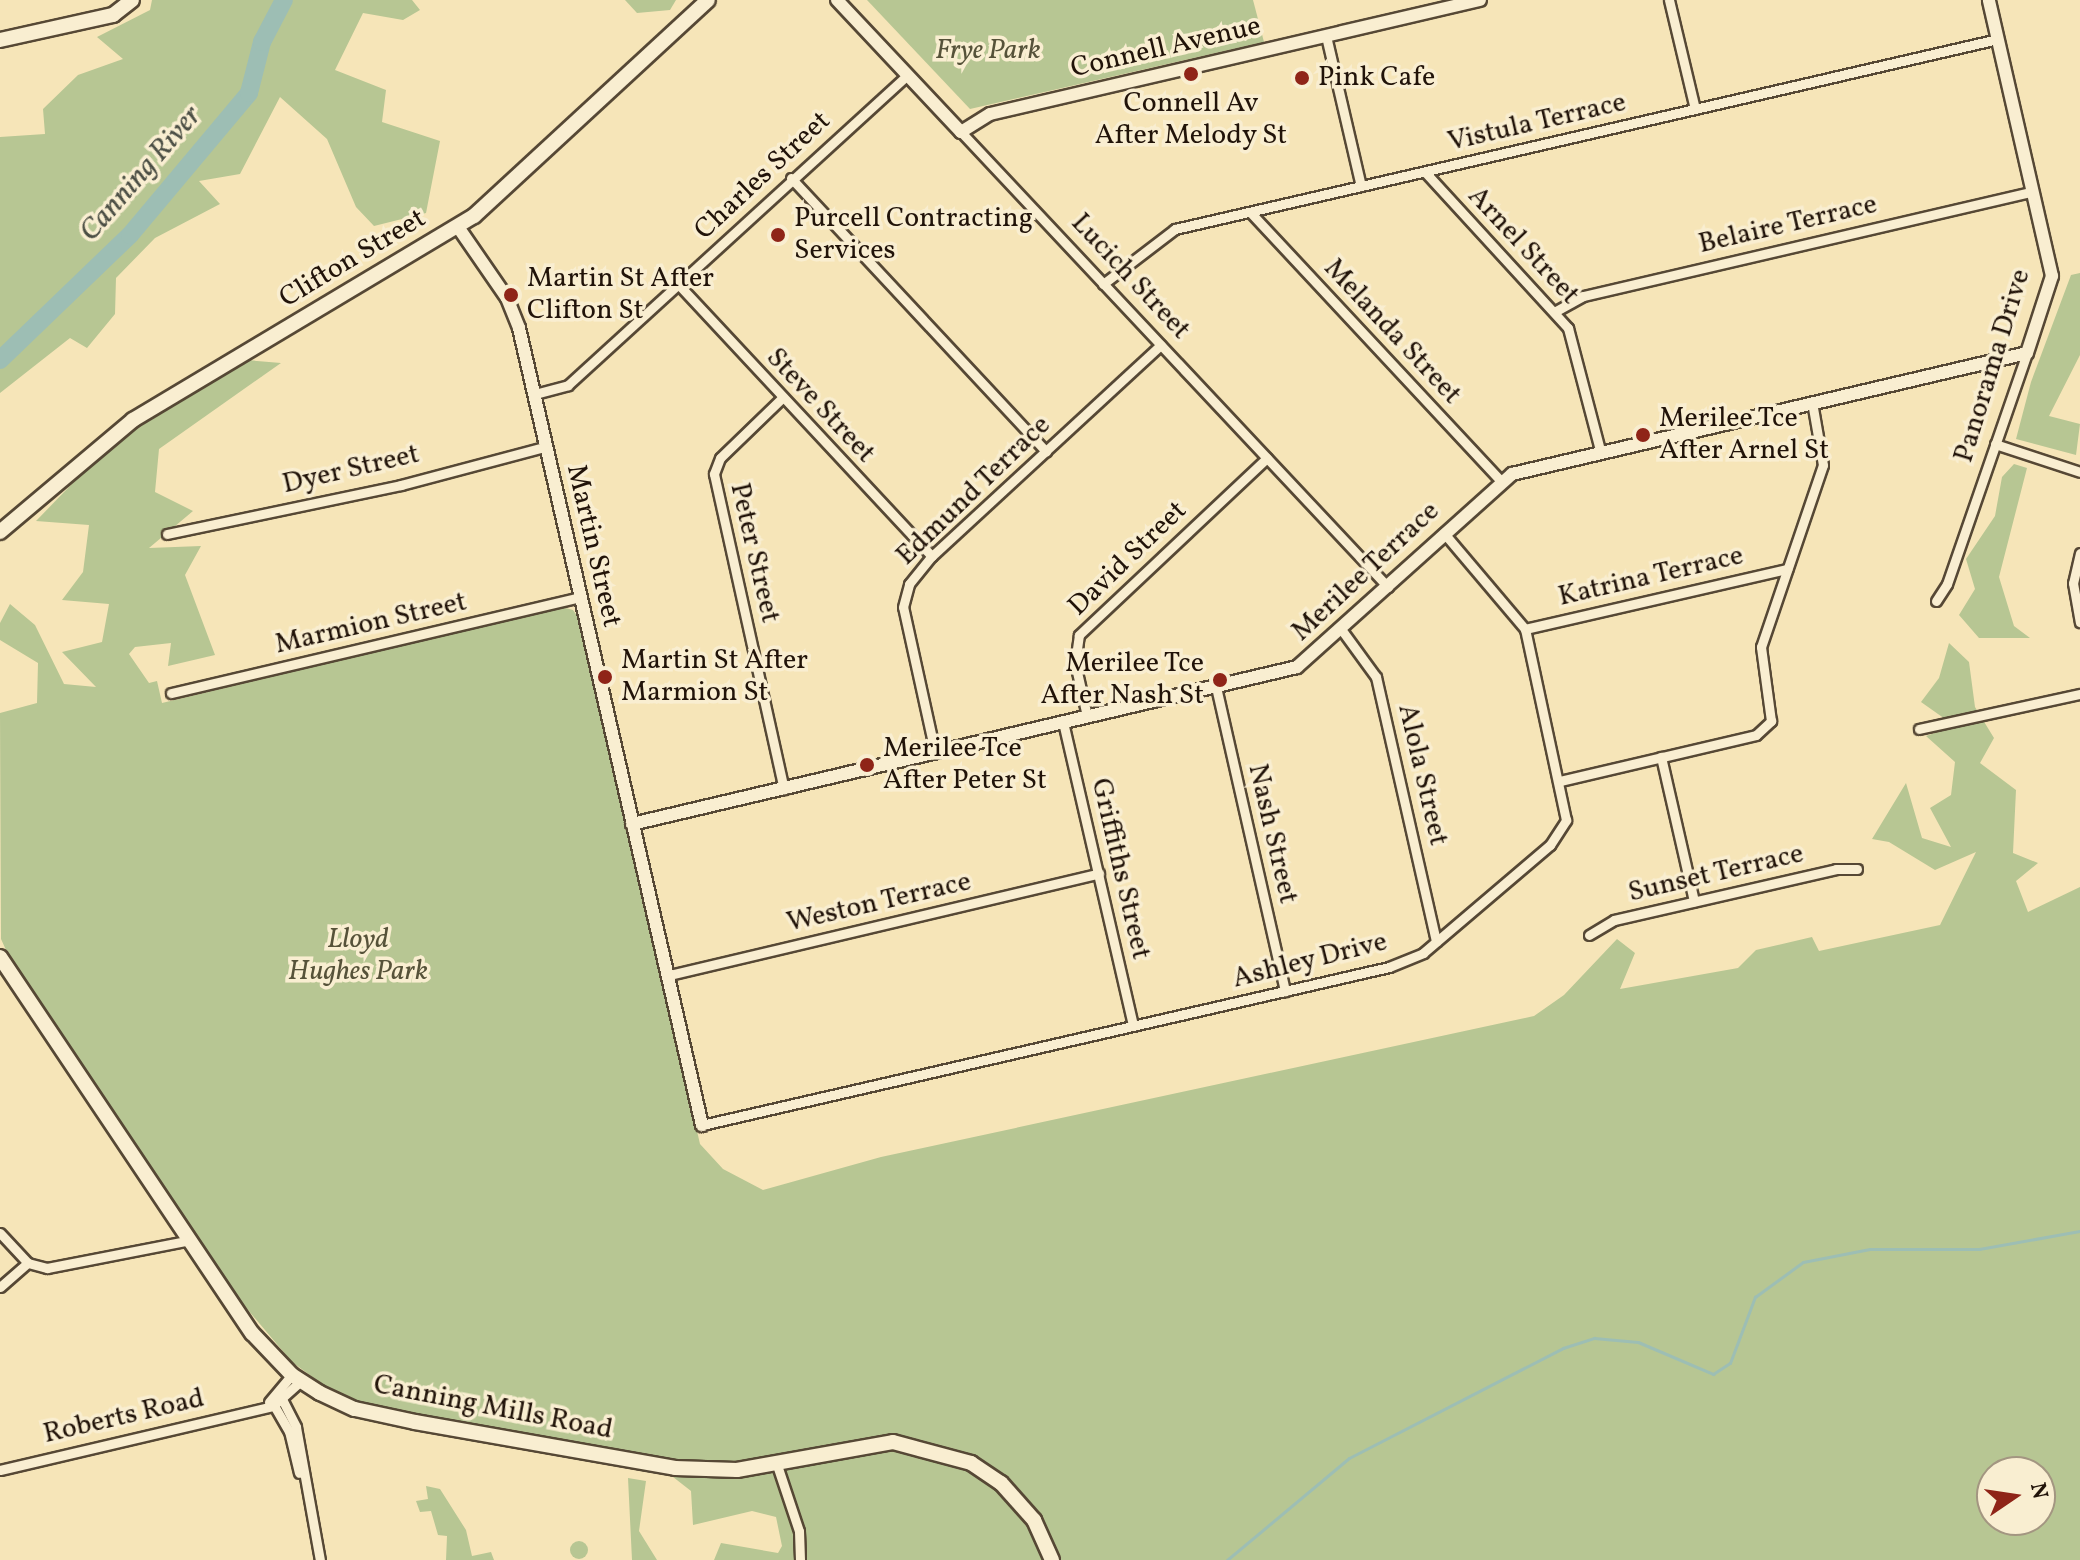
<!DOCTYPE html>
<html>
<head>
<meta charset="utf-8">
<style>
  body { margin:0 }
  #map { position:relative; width:2080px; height:1560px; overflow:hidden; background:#f6e5b8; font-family:Vollkorn,serif }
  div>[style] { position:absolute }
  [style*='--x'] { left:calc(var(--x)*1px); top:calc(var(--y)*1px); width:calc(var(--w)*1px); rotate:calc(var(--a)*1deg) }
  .green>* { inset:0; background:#b7c693 }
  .round { border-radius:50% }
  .stream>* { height:3px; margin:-1.5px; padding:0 1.5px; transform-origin:1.5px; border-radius:1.5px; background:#9dbeb4 }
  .river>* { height:18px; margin:-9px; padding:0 9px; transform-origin:9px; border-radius:9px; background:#9dbeb4 }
  .roads { filter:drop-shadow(2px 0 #564835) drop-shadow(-2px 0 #564835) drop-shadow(0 2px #564835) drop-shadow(0 -2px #564835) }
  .minor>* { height:9px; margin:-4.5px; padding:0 4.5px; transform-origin:4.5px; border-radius:4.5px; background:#f9eed1 }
  .tertiary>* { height:12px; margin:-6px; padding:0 6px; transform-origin:6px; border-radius:6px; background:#f9eed1 }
  .secondary>* { height:14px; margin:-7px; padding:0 7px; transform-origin:7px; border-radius:7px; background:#f9eed1 }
  .dots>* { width:22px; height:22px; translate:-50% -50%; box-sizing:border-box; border:4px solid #f9eed1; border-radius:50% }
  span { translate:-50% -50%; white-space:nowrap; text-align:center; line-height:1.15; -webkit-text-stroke:7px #f9eed1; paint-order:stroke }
  .street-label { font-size:28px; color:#211309 }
  .park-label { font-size:28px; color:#565239; font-style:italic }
  .poi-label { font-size:28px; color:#211309 }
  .left { translate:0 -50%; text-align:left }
  .right { translate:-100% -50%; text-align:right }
  .water-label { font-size:30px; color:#4c4f45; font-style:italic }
  .north { position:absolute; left:1976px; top:1456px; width:80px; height:80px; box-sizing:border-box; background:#f9eed1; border:2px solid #a39681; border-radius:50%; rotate:77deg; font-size:22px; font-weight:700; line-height:32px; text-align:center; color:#211309 }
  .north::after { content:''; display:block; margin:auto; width:28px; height:36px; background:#8f2418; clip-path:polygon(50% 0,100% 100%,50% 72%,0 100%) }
</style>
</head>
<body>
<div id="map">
  <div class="green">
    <i style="clip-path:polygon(152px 0,412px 0,420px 10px,403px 20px,363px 13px,335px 70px,386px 90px,382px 122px,440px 141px,426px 213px,374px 226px,356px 207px,327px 139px,280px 97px,240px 174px,199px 181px,220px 204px,155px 238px,116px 278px,115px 314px,87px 348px,70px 338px,0 393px,0 137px,45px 134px,43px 109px,78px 75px,123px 59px,97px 37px,150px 10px)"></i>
    <i style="clip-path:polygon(625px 0,676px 0,670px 10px,637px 13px)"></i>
    <i style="clip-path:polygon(867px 0,1253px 0,1264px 42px,970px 109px)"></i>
    <i style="clip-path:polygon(2080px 273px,2080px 355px,2049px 416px,2080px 424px,2076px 455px,2016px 439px,2031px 382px,2071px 275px)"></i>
    <i style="clip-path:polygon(evenodd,234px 359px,281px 363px,159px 449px,155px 492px,193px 511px,149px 548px,201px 546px,185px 575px,215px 655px,168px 666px,171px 643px,135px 647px,129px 654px,149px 683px,157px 681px,162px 703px,562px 607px,573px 610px,580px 620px,700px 1144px,723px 1169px,763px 1190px,881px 1157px,1534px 1016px,1564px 995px,1617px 939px,1635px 953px,1620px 989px,1738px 968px,1756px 950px,1812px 937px,1819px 951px,1940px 925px,1976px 852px,1935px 870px,1889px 842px,1872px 839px,1906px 783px,1922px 838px,1951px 847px,1930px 808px,1951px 795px,1955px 762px,1926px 736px,1955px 726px,1921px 702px,1939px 678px,1949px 643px,1969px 662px,1975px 707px,1994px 738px,1980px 763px,2016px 790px,2013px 853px,2038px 863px,2016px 881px,2028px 912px,2080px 887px,2080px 1560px,714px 1560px,721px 1543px,778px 1553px,782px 1546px,776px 1517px,752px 1511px,693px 1525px,691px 1491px,650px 1459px,365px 1406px,337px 1395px,292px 1362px,221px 1278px,16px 972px,1px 939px,0 713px,37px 703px,38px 663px,0 640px,0 623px,10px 604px,35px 625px,64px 684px,96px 687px,62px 652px,102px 642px,109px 604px,62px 600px,83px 572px,89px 525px,36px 521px,98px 457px,234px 359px,1992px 1472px,2040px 1472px,2040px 1520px,1992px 1520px,1992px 1472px)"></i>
    <i style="clip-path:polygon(2014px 464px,2027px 468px,1999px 577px,2014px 626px,2030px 638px,1979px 638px,1959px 615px,1975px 589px,1966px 559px,1995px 516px,2002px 477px)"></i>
    <i style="clip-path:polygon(628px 1478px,646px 1481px,639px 1531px,657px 1560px,632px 1560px)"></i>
    <i style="clip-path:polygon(426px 1486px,440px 1489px,466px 1530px,472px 1556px,491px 1552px,494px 1560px,446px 1560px,447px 1536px,438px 1535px,431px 1511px,420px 1512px,416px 1501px,428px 1499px)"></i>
    <i class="round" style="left:570px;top:1541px;width:18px;height:18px"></i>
  </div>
  <div class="stream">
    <i style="--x:1227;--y:1560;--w:159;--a:-39.9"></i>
    <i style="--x:1349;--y:1458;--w:241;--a:-27.2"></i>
    <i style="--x:1563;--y:1348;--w:33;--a:-18"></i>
    <i style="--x:1594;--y:1338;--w:44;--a:5.2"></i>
    <i style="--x:1638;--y:1342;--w:82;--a:23.1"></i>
    <i style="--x:1713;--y:1374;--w:20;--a:-33"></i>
    <i style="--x:1730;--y:1363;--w:71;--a:-69.3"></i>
    <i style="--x:1755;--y:1297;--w:59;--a:-36.1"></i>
    <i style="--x:1803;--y:1262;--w:68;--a:-11"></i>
    <i style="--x:1870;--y:1249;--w:109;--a:0"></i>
    <i style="--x:1979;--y:1249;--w:103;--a:-10.1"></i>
  </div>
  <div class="river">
    <i style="--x:0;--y:360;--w:180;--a:-43.9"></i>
    <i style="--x:130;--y:235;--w:185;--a:-50"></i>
    <i style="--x:249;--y:93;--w:53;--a:-75.7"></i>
    <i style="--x:262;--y:42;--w:47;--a:-62.4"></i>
  </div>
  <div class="roads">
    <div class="minor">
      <i style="--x:1669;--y:0;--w:112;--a:76.6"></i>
      <i style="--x:1326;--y:36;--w:154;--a:76.9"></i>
      <i style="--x:961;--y:132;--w:624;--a:46.82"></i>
      <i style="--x:1425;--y:172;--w:212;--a:47.5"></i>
      <i style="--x:1568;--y:328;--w:126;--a:75.3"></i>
      <i style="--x:791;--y:178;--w:374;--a:47"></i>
      <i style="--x:1251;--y:213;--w:367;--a:47"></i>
      <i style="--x:678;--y:284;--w:372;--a:47"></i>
      <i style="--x:1103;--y:284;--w:91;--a:-37.4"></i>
      <i style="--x:1175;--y:229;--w:845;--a:-13"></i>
      <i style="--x:1556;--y:311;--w:31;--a:-29"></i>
      <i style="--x:1583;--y:296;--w:462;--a:-13.1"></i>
      <i style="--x:535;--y:394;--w:34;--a:-15"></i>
      <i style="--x:568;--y:385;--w:460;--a:-42.4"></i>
      <i style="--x:782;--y:398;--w:86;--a:135.9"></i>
      <i style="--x:720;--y:458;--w:17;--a:111"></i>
      <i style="--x:714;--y:474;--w:323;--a:77.5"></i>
      <i style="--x:1995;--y:444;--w:89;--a:18.2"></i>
      <i style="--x:167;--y:534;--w:239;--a:-11.8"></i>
      <i style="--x:401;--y:485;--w:148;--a:-14.9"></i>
      <i style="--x:2080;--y:553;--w:31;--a:103"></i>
      <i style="--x:2073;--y:583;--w:40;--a:80"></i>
      <i style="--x:1936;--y:601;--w:20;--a:-57"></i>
      <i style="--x:1947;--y:584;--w:244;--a:-70.9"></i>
      <i style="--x:1341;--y:629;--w:59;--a:53.9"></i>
      <i style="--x:1376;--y:677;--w:271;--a:77.2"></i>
      <i style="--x:1525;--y:629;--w:269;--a:-12.9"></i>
      <i style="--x:1216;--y:687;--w:312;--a:77.2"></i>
      <i style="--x:171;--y:693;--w:421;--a:-13.2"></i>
      <i style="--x:1087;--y:716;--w:54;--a:-102.8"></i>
      <i style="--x:1075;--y:663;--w:28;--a:-82"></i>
      <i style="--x:1079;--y:635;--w:258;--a:-43.3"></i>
      <i style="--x:1063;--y:722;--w:312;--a:77"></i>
      <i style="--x:1919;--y:729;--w:165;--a:-12.3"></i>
      <i style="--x:935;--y:752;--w:148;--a:-102.4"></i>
      <i style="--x:903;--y:607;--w:24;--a:-75"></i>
      <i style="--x:909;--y:584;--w:36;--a:-51"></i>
      <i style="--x:932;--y:556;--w:311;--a:-42.7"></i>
      <i style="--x:1661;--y:757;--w:148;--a:77.1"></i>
      <i style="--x:1560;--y:781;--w:201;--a:-13.2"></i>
      <i style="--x:1756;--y:735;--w:21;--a:-43"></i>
      <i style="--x:1771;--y:721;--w:75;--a:-97.7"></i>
      <i style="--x:1761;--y:647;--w:192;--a:-71.2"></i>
      <i style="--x:1823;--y:465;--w:64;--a:-99.9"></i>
      <i style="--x:1589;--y:935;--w:29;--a:-31"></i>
      <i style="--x:1614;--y:920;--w:228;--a:-12.9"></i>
      <i style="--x:1836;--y:869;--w:21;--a:0"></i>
      <i style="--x:669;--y:975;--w:442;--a:-13.3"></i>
      <i style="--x:702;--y:1125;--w:705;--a:-12.95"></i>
      <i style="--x:1389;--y:967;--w:37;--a:-22"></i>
      <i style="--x:1423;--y:953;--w:167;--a:-40.4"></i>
      <i style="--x:1550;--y:845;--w:30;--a:-57"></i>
      <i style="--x:1566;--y:820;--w:195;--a:-102.1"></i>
      <i style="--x:1525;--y:629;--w:126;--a:-130.2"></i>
      <i style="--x:0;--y:1233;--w:41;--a:47"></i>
      <i style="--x:28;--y:1263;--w:20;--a:15"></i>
      <i style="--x:47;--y:1268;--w:142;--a:-11"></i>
      <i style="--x:0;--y:1287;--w:37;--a:-41"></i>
      <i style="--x:283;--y:1401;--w:29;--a:63"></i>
      <i style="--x:296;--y:1427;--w:135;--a:79.8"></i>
      <i style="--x:269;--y:1402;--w:35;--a:-50"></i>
      <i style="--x:272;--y:1402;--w:34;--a:60"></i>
      <i style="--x:289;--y:1431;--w:43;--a:76.6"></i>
      <i style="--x:777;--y:1465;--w:70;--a:71.6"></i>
      <i style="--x:799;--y:1531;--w:29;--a:88"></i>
      <i style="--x:0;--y:1470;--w:280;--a:-13.2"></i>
      <i style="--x:273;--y:1406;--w:39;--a:-42"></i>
    </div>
    <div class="tertiary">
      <i style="--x:837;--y:0;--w:181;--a:46.8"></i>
      <i style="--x:961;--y:132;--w:34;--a:-32"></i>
      <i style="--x:990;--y:114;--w:503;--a:-13.1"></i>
      <i style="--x:458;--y:227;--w:86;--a:55.4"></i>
      <i style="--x:507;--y:298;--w:32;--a:68"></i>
      <i style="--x:519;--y:328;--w:818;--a:77.07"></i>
      <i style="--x:632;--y:824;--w:683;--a:-13.28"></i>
      <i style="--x:1297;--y:667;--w:289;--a:-41.9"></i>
      <i style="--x:1512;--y:474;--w:529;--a:-13.22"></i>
      <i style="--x:2027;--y:353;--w:81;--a:-72"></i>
      <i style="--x:2052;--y:276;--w:283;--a:-102.9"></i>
    </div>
    <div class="secondary">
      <i style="--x:0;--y:40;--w:116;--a:-12.5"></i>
      <i style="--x:113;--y:15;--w:24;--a:-38"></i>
      <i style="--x:0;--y:532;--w:174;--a:-40.1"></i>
      <i style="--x:133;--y:420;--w:397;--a:-30.9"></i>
      <i style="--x:474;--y:216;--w:318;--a:-42.7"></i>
      <i style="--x:0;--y:957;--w:453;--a:56.2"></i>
      <i style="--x:252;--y:1333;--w:58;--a:46.4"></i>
      <i style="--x:292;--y:1375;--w:33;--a:33"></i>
      <i style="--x:320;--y:1393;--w:38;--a:25"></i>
      <i style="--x:355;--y:1409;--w:61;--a:12.2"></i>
      <i style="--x:415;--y:1422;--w:264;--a:10"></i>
      <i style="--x:675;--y:1468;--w:62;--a:1.8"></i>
      <i style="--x:737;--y:1470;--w:158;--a:-10.2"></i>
      <i style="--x:893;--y:1442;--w:81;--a:15.1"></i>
      <i style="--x:971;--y:1463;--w:36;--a:34"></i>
      <i style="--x:1001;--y:1483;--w:50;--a:48.3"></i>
      <i style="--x:1034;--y:1520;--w:44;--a:65.8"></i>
    </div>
  </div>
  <div class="dots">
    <i style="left:1191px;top:74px;background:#8f2418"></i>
    <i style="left:1302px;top:78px;background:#8f2418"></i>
    <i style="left:778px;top:235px;background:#8f2418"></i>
    <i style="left:511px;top:295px;background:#8f2418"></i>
    <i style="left:1643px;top:435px;background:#8f2418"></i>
    <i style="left:605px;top:677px;background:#8f2418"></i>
    <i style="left:1220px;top:680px;background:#8f2418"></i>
    <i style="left:867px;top:765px;background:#8f2418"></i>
  </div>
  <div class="street-label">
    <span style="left:1166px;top:48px;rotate:-13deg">Connell Avenue</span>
    <span style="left:1537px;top:123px;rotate:-13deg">Vistula Terrace</span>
    <span style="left:763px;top:176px;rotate:-43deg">Charles Street</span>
    <span style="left:1788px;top:225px;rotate:-13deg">Belaire Terrace</span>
    <span style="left:1523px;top:246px;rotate:47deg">Arnel Street</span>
    <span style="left:353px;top:259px;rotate:-31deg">Clifton Street</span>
    <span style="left:1130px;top:277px;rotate:47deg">Lucich Street</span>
    <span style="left:1392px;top:332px;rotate:47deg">Melanda Street</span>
    <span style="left:1993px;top:366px;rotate:-73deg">Panorama Drive</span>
    <span style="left:820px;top:406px;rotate:47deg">Steve Street</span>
    <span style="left:351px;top:470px;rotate:-13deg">Dyer Street</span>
    <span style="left:974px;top:491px;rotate:-44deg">Edmund Terrace</span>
    <span style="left:593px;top:546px;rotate:77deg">Martin Street</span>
    <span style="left:754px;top:553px;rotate:77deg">Peter Street</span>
    <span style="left:1128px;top:559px;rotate:-44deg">David Street</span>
    <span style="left:1366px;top:572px;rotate:-43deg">Merilee Terrace</span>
    <span style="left:1651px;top:577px;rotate:-13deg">Katrina Terrace</span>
    <span style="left:371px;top:624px;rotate:-13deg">Marmion Street</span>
    <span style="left:1422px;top:775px;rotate:77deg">Alola Street</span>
    <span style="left:1272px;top:834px;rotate:77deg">Nash Street</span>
    <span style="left:1120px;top:869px;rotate:77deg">Griffiths Street</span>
    <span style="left:1716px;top:874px;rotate:-13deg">Sunset Terrace</span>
    <span style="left:879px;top:903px;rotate:-13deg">Weston Terrace</span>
    <span style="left:1310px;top:961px;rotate:-14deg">Ashley Drive</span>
    <span style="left:493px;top:1408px;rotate:11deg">Canning Mills Road</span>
    <span style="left:124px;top:1417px;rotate:-13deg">Roberts Road</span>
  </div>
  <div class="park-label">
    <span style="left:988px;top:51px">Frye Park</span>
    <span style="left:358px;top:956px">Lloyd<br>Hughes Park</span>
  </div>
  <div class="poi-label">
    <span class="left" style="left:1318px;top:78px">Pink Cafe</span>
    <span style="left:1191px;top:120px">Connell Av<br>After Melody St</span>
    <span class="left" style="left:794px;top:235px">Purcell Contracting<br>Services</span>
    <span class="left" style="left:527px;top:295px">Martin St After<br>Clifton St</span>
    <span class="left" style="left:1659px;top:435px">Merilee Tce<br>After Arnel St</span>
    <span class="left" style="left:621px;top:677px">Martin St After<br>Marmion St</span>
    <span class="right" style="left:1204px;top:680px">Merilee Tce<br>After Nash St</span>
    <span class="left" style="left:883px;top:765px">Merilee Tce<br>After Peter St</span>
  </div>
  <div class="water-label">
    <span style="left:141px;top:174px;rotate:-49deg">Canning River</span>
  </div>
  <div class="north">N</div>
</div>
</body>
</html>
